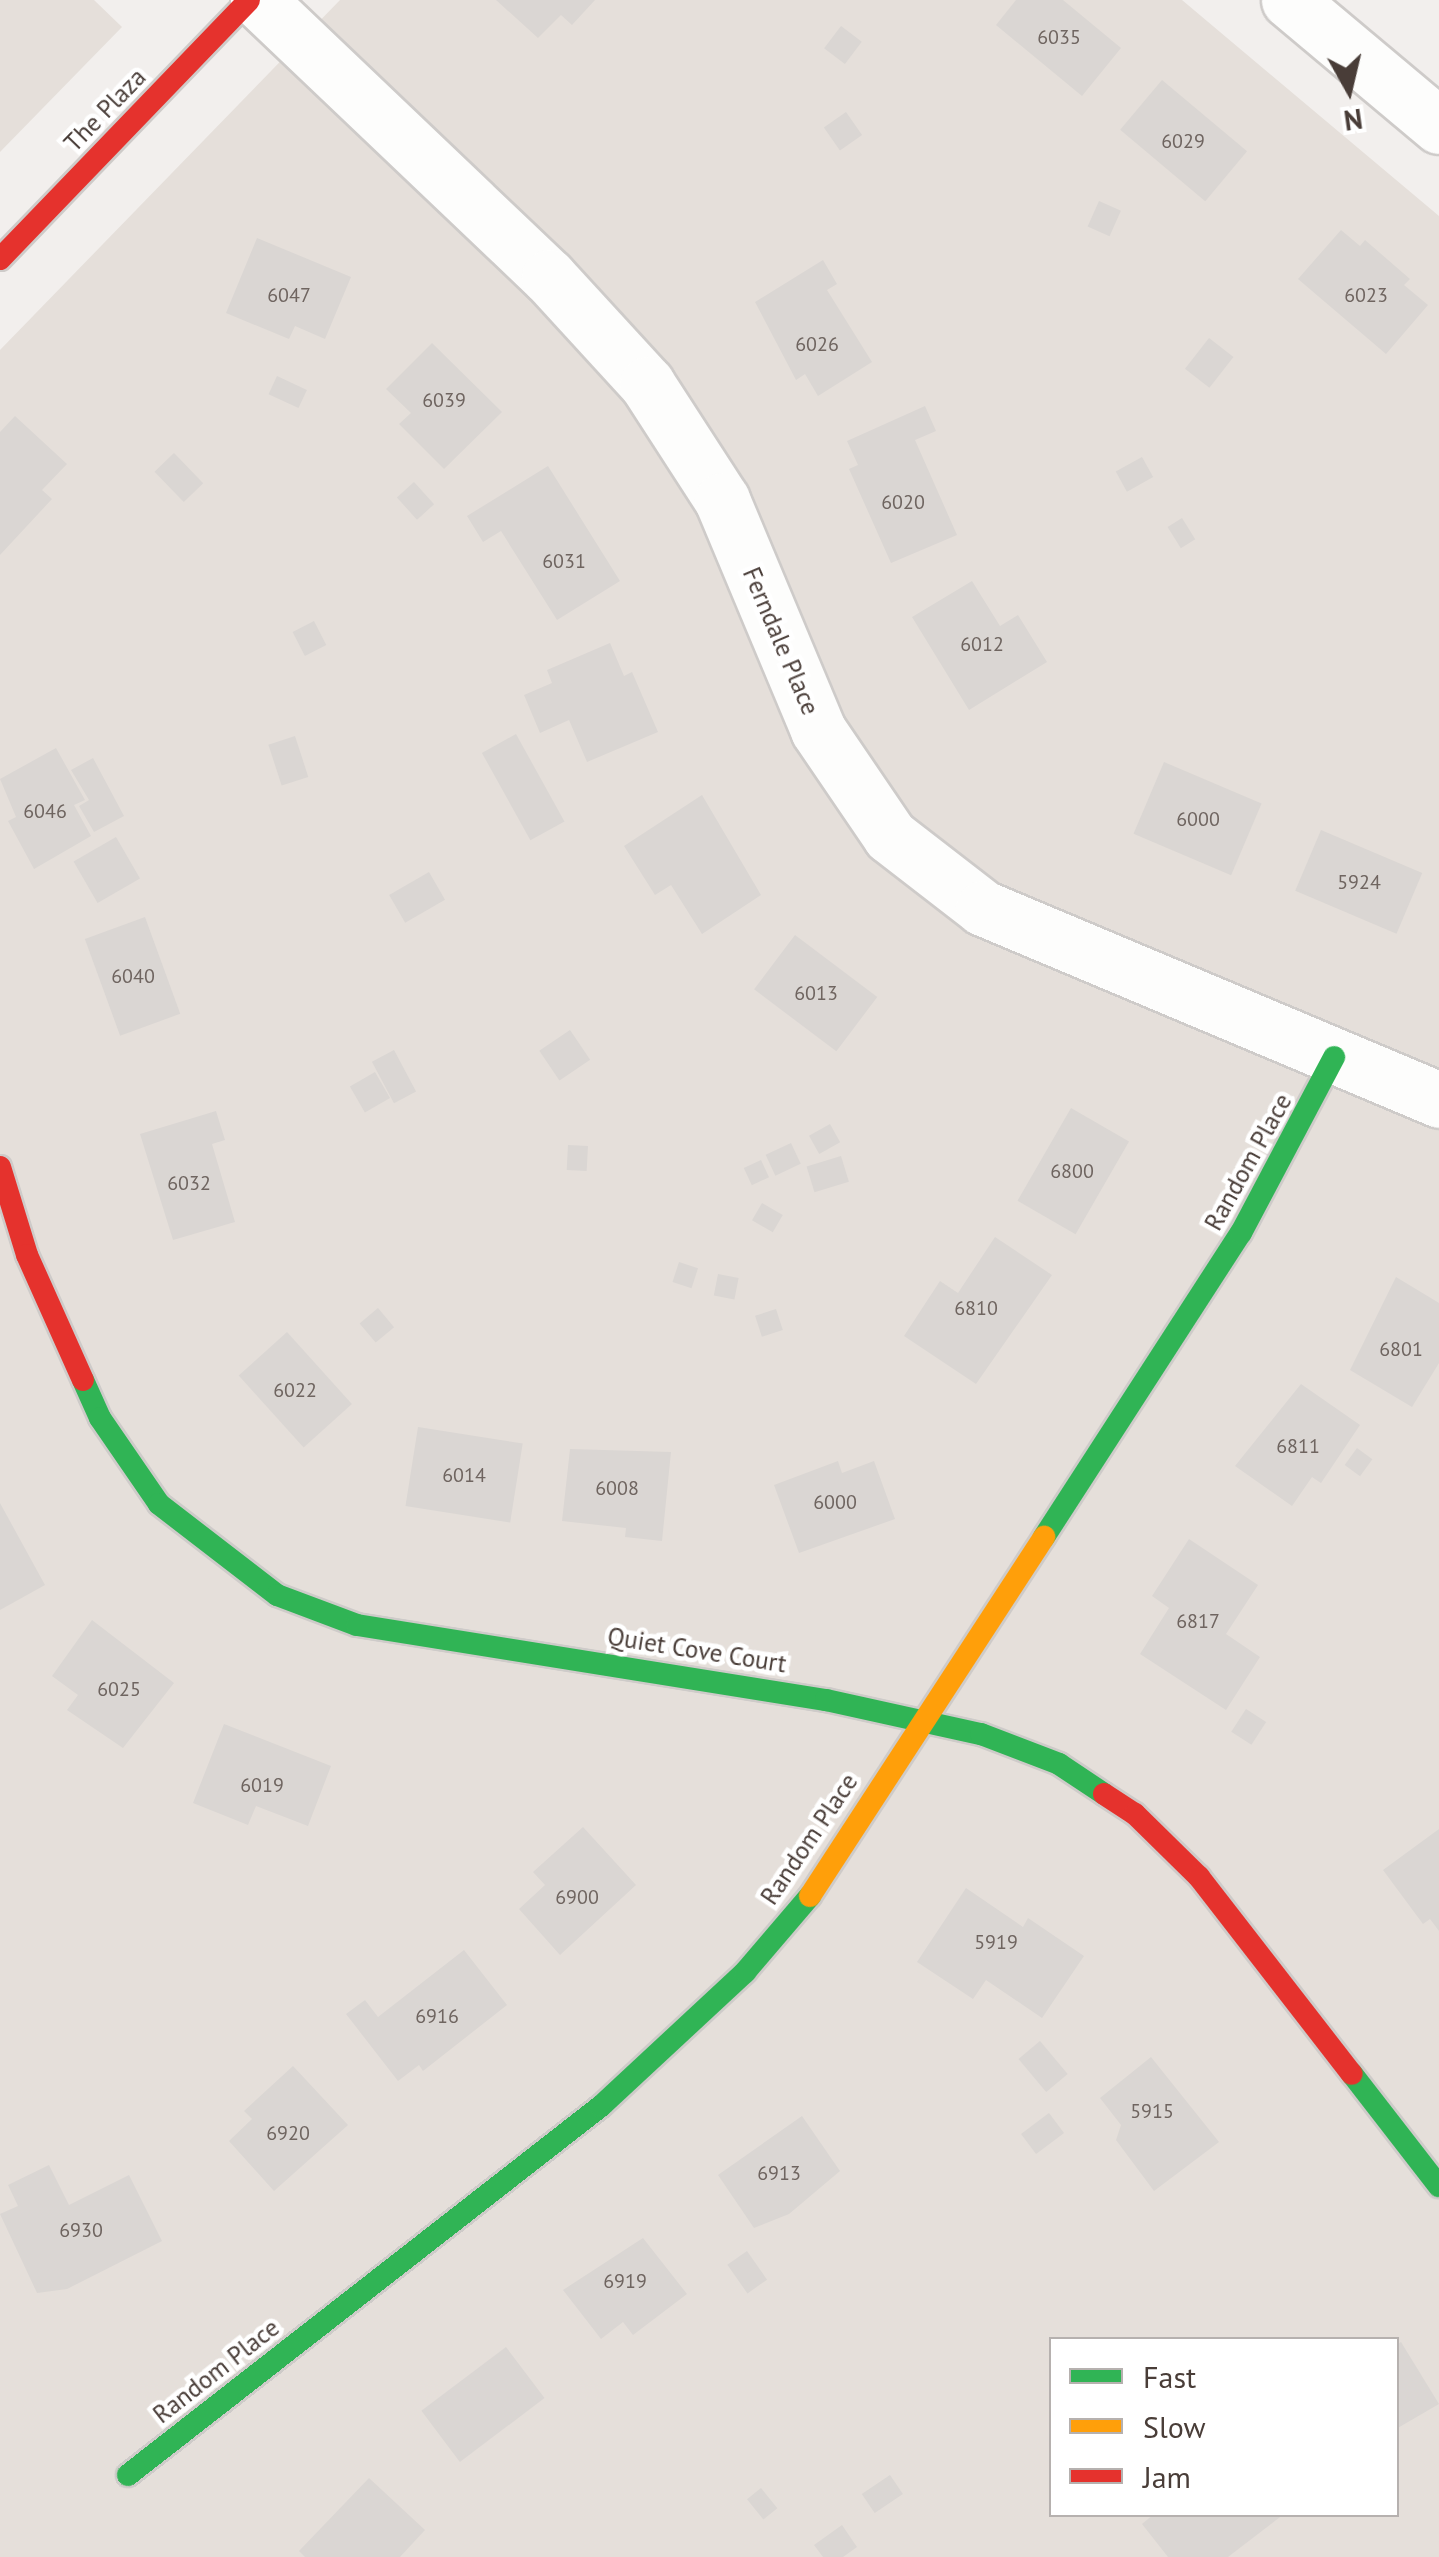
<!DOCTYPE html>
<html>
<head>
<meta charset="utf-8">
<style>
  body { margin:0 }
  #map { position:relative; width:1439px; height:2557px; overflow:hidden; background:#f2efed; font-family:"PT Sans",sans-serif }
  div>[style] { position:absolute }
  [style*='--x'] { left:calc(var(--x)*1px); top:calc(var(--y)*1px); width:calc(var(--w)*1px); rotate:calc(var(--a)*1deg) }
  .residential>* { inset:0; background:#e5dfda }
  .building>* { inset:0; background:#dad6d3; transform-origin:0 0 }
  .roads { filter:drop-shadow(2px 0 #cecbc9) drop-shadow(-2px 0 #cecbc9) drop-shadow(0 2px #cecbc9) drop-shadow(0 -2px #cecbc9) }
  .street>* { height:55px; margin:-27.5px; padding:0 27.5px; transform-origin:27.5px; border-radius:27.5px; background:#fdfdfc }
  .fast>* { height:22px; margin:-11px; padding:0 11px; transform-origin:11px; border-radius:11px; background:#30b455 }
  .slow>* { height:22px; margin:-11px; padding:0 11px; transform-origin:11px; border-radius:11px; background:#ff9f0a }
  .jam>* { height:22px; margin:-11px; padding:0 11px; transform-origin:11px; border-radius:11px; background:#e5322d }
  span { translate:-50% -50%; white-space:nowrap; text-align:center; line-height:1.15; -webkit-text-stroke:9px #fff; paint-order:stroke }
  .number-label { font-size:20px; color:#6f6560 }
  .number-label span { -webkit-text-stroke-width:0 }
  .street-label { font-size:25px; color:#493d38 }
  .legend { position:absolute; left:1049px; top:2337px; width:350px; height:180px; box-sizing:border-box; background:#fff; border:2px solid #b6b1af; margin:0; padding:12px 18px; list-style:none; font-size:30px; color:#493d38 }
  .legend li { display:flex; align-items:center; gap:20px; height:50px }
  .legend b { width:50px; border:2px solid #b6b1af }
  .north { position:absolute; left:1299px; top:40px; width:100px; height:100px; -webkit-text-stroke:8px #fff; paint-order:stroke; rotate:172deg; font-size:28px; font-weight:700; line-height:40px; text-align:center; color:#493d38 }
  .north::after { content:''; display:block; margin:auto; width:35px; height:45px; background:#493d38; clip-path:polygon(50% 0,100% 100%,50% 72%,0 100%) }
</style>
</head>
<body>
<div id="map">
  <div class="residential">
    <i style="clip-path:polygon(0 0,94px 0,122px 27px,0 152px)"></i>
    <i style="clip-path:polygon(evenodd,340px 0,1182px 0,1439px 216px,1439px 2557px,0 2557px,0 350px,340px 0,1052px 2340px,1396px 2340px,1396px 2514px,1052px 2514px,1052px 2340px)"></i>
  </div>
  <div class="building">
    <i style="clip-path:polygon(496px 0,595px 0,572px 25px,561px 15px,538px 38px)"></i>
    <i style="clip-path:polygon(1016px 0,1063px 0,1121px 48px,1082px 96px,996px 25px)"></i>
    <i style="left:841px;top:26px;width:26px;height:28px;rotate:37deg"></i>
    <i style="left:1162px;top:80px;width:111px;height:65px;rotate:40deg"></i>
    <i style="left:846px;top:112px;width:28px;height:27px;rotate:55deg"></i>
    <i style="left:1099px;top:201px;width:24px;height:28px;rotate:24deg"></i>
    <i style="clip-path:polygon(1341px 230px,1360px 246px,1365px 240px,1410px 279px,1404px 285px,1428px 305px,1386px 354px,1298px 279px)"></i>
    <i style="clip-path:polygon(257px 238px,351px 277px,325px 339px,295px 326px,289px 339px,226px 313px)"></i>
    <i style="clip-path:polygon(823px 260px,837px 284px,827px 290px,872px 362px,818px 396px,805px 374px,796px 380px,755px 302px)"></i>
    <i style="left:1209px;top:338px;width:31px;height:39px;rotate:38deg"></i>
    <i style="clip-path:polygon(432px 343px,502px 412px,444px 469px,399px 424px,411px 413px,386px 389px)"></i>
    <i style="left:277px;top:376px;width:33px;height:20px;rotate:25deg"></i>
    <i style="clip-path:polygon(925px 406px,936px 431px,915px 440px,957px 535px,891px 563px,849px 469px,858px 465px,847px 441px)"></i>
    <i style="clip-path:polygon(15px 416px,67px 464px,42px 490px,52px 499px,0 555px,0 432px)"></i>
    <i style="left:174px;top:453px;width:42px;height:27px;rotate:46deg"></i>
    <i style="left:1142px;top:457px;width:23px;height:30px;rotate:61deg"></i>
    <i style="clip-path:polygon(548px 466px,620px 581px,557px 620px,501px 531px,483px 542px,467px 516px)"></i>
    <i style="left:414px;top:482px;width:30px;height:23px;rotate:48deg"></i>
    <i style="left:1182px;top:518px;width:25px;height:17px;rotate:58deg"></i>
    <i style="clip-path:polygon(972px 581px,1000px 626px,1018px 615px,1047px 662px,969px 710px,912px 617px)"></i>
    <i style="left:314px;top:621px;width:27px;height:24px;rotate:63deg"></i>
    <i style="clip-path:polygon(610px 643px,624px 676px,632px 672px,658px 732px,587px 762px,569px 720px,540px 733px,524px 695px,552px 683px,547px 670px)"></i>
    <i style="left:516px;top:734px;width:100px;height:39px;rotate:61deg"></i>
    <i style="left:295px;top:736px;width:43px;height:28px;rotate:72deg"></i>
    <i style="clip-path:polygon(56px 748px,85px 800px,74px 805px,91px 836px,34px 869px,8px 821px,16px 817px,0 779px)"></i>
    <i style="clip-path:polygon(93px 758px,124px 816px,94px 832px,79px 806px,89px 800px,71px 770px)"></i>
    <i style="left:1164px;top:762px;width:106px;height:78px;rotate:23deg"></i>
    <i style="clip-path:polygon(702px 795px,761px 895px,702px 934px,671px 885px,655px 895px,624px 846px)"></i>
    <i style="left:1321px;top:830px;width:110px;height:66px;rotate:23deg"></i>
    <i style="left:116px;top:837px;width:48px;height:49px;rotate:60deg"></i>
    <i style="left:429px;top:872px;width:32px;height:46px;rotate:60deg"></i>
    <i style="left:145px;top:917px;width:103px;height:64px;rotate:70deg"></i>
    <i style="left:795px;top:935px;width:103px;height:68px;rotate:37deg"></i>
    <i style="left:570px;top:1030px;width:36px;height:37px;rotate:56deg"></i>
    <i style="left:394px;top:1050px;width:47px;height:25px;rotate:62deg"></i>
    <i style="left:375px;top:1072px;width:30px;height:29px;rotate:60deg"></i>
    <i style="left:1071px;top:1108px;width:67px;height:107px;rotate:30deg"></i>
    <i style="clip-path:polygon(216px 1111px,225px 1140px,212px 1144px,235px 1222px,173px 1240px,140px 1134px)"></i>
    <i style="left:830px;top:1124px;width:21px;height:24px;rotate:61deg"></i>
    <i style="left:791px;top:1143px;width:23px;height:28px;rotate:65deg"></i>
    <i style="left:568px;top:1145px;width:20px;height:25px;rotate:3deg"></i>
    <i style="left:841px;top:1156px;width:27px;height:36px;rotate:73deg"></i>
    <i style="left:761px;top:1160px;width:19px;height:19px;rotate:65deg"></i>
    <i style="left:762px;top:1203px;width:24px;height:20px;rotate:30deg"></i>
    <i style="clip-path:polygon(995px 1237px,1052px 1275px,976px 1384px,904px 1336px,940px 1281px,958px 1293px)"></i>
    <i style="left:679px;top:1262px;width:20px;height:21px;rotate:18deg"></i>
    <i style="left:718px;top:1274px;width:21px;height:22px;rotate:11deg"></i>
    <i style="clip-path:polygon(1396px 1277px,1439px 1303px,1439px 1363px,1412px 1407px,1350px 1370px)"></i>
    <i style="left:378px;top:1308px;width:25px;height:24px;rotate:50deg"></i>
    <i style="left:776px;top:1309px;width:22px;height:22px;rotate:72deg"></i>
    <i style="left:287px;top:1332px;width:97px;height:65px;rotate:48deg"></i>
    <i style="clip-path:polygon(1301px 1384px,1360px 1425px,1321px 1483px,1312px 1477px,1292px 1506px,1235px 1466px)"></i>
    <i style="left:418px;top:1427px;width:106px;height:80px;rotate:9deg"></i>
    <i style="left:1357px;top:1448px;width:19px;height:21px;rotate:36deg"></i>
    <i style="clip-path:polygon(570px 1449px,671px 1452px,662px 1541px,625px 1537px,626px 1528px,562px 1521px)"></i>
    <i style="clip-path:polygon(838px 1461px,842px 1473px,874px 1461px,895px 1519px,799px 1553px,774px 1485px)"></i>
    <i style="clip-path:polygon(0 1503px,45px 1585px,0 1610px)"></i>
    <i style="clip-path:polygon(1189px 1539px,1258px 1585px,1226px 1634px,1260px 1657px,1226px 1710px,1140px 1654px,1169px 1608px,1152px 1596px)"></i>
    <i style="clip-path:polygon(92px 1620px,174px 1683px,123px 1748px,67px 1710px,78px 1695px,52px 1676px)"></i>
    <i style="left:1246px;top:1709px;width:24px;height:27px;rotate:33deg"></i>
    <i style="clip-path:polygon(224px 1724px,331px 1766px,308px 1826px,256px 1806px,248px 1825px,193px 1803px)"></i>
    <i style="clip-path:polygon(583px 1827px,636px 1885px,560px 1955px,519px 1909px,545px 1885px,533px 1872px)"></i>
    <i style="clip-path:polygon(1439px 1829px,1439px 1931px,1430px 1919px,1423px 1924px,1383px 1870px)"></i>
    <i style="clip-path:polygon(966px 1888px,1023px 1927px,1028px 1918px,1084px 1956px,1042px 2018px,986px 1980px,973px 1999px,917px 1962px)"></i>
    <i style="clip-path:polygon(464px 1950px,507px 2005px,423px 2071px,419px 2065px,398px 2081px,346px 2014px,365px 2000px,378px 2017px)"></i>
    <i style="left:1040px;top:2041px;width:43px;height:28px;rotate:50deg"></i>
    <i style="clip-path:polygon(1151px 2057px,1219px 2142px,1154px 2191px,1116px 2140px,1121px 2125px,1100px 2098px)"></i>
    <i style="clip-path:polygon(293px 2066px,348px 2125px,274px 2191px,229px 2141px,252px 2119px,244px 2111px)"></i>
    <i style="left:1049px;top:2113px;width:25px;height:35px;rotate:53deg"></i>
    <i style="clip-path:polygon(802px 2116px,840px 2171px,789px 2214px,754px 2228px,718px 2175px)"></i>
    <i style="clip-path:polygon(49px 2165px,69px 2205px,129px 2175px,162px 2241px,67px 2289px,37px 2293px,0 2214px,18px 2206px,8px 2185px)"></i>
    <i style="clip-path:polygon(643px 2238px,687px 2294px,633px 2335px,623px 2322px,601px 2339px,563px 2290px)"></i>
    <i style="left:747px;top:2251px;width:35px;height:24px;rotate:55deg"></i>
    <i style="clip-path:polygon(1401px 2342px,1439px 2404px,1396px 2429px,1396px 2345px)"></i>
    <i style="left:506px;top:2347px;width:64px;height:106px;rotate:53deg"></i>
    <i style="left:890px;top:2475px;width:23px;height:34px;rotate:56deg"></i>
    <i style="clip-path:polygon(369px 2478px,425px 2530px,400px 2557px,305px 2557px,299px 2551px)"></i>
    <i style="left:761px;top:2488px;width:26px;height:18px;rotate:51deg"></i>
    <i style="clip-path:polygon(1154px 2514px,1284px 2514px,1228px 2557px,1168px 2557px,1142px 2524px)"></i>
    <i style="clip-path:polygon(842px 2525px,857px 2547px,843px 2557px,823px 2557px,814px 2545px)"></i>
  </div>
  <div class="roads">
    <div class="street">
      <i style="--x:258;--y:0;--w:402;--a:43.6"></i>
      <i style="--x:549;--y:277;--w:145;--a:47.5"></i>
      <i style="--x:647;--y:384;--w:138;--a:57.1"></i>
      <i style="--x:722;--y:500;--w:249;--a:67.3"></i>
      <i style="--x:818;--y:730;--w:128;--a:55.8"></i>
      <i style="--x:890;--y:836;--w:118;--a:37.7"></i>
      <i style="--x:983;--y:908;--w:495;--a:22.8"></i>
      <i style="--x:1289;--y:0;--w:196;--a:40"></i>
    </div>
    <div class="fast">
      <i style="--x:83;--y:1380;--w:42;--a:65.9"></i>
      <i style="--x:100;--y:1418;--w:104;--a:55.5"></i>
      <i style="--x:159;--y:1504;--w:149;--a:37.6"></i>
      <i style="--x:277;--y:1595;--w:85;--a:20.6"></i>
      <i style="--x:357;--y:1625;--w:475;--a:9.1"></i>
      <i style="--x:826;--y:1700;--w:159;--a:12.4"></i>
      <i style="--x:981;--y:1734;--w:84;--a:21"></i>
      <i style="--x:1059;--y:1764;--w:54;--a:33.7"></i>
      <i style="--x:1044;--y:1537;--w:362;--a:-57.1"></i>
      <i style="--x:1241;--y:1233;--w:199;--a:-62.1"></i>
      <i style="--x:1352;--y:2074;--w:142;--a:52.2"></i>
      <i style="--x:128;--y:2475;--w:600;--a:-37.96"></i>
      <i style="--x:601;--y:2106;--w:197;--a:-42.9"></i>
      <i style="--x:745;--y:1972;--w:100;--a:-49.5"></i>
    </div>
    <div class="slow">
      <i style="--x:810;--y:1896;--w:429;--a:-56.9"></i>
    </div>
    <div class="jam">
      <i style="--x:0;--y:259;--w:359;--a:-46.1"></i>
      <i style="--x:0;--y:1167;--w:92;--a:72.9"></i>
      <i style="--x:27;--y:1255;--w:137;--a:65.9"></i>
      <i style="--x:1104;--y:1794;--w:37;--a:33"></i>
      <i style="--x:1135;--y:1814;--w:90;--a:44.5"></i>
      <i style="--x:1199;--y:1877;--w:249;--a:52.2"></i>
    </div>
  </div>
  <div class="number-label">
    <span style="left:1059px;top:37px">6035</span>
    <span style="left:1183px;top:141px">6029</span>
    <span style="left:289px;top:295px">6047</span>
    <span style="left:1366px;top:295px">6023</span>
    <span style="left:817px;top:344px">6026</span>
    <span style="left:444px;top:400px">6039</span>
    <span style="left:903px;top:502px">6020</span>
    <span style="left:564px;top:561px">6031</span>
    <span style="left:982px;top:644px">6012</span>
    <span style="left:45px;top:811px">6046</span>
    <span style="left:1198px;top:819px">6000</span>
    <span style="left:1359px;top:882px">5924</span>
    <span style="left:133px;top:976px">6040</span>
    <span style="left:816px;top:993px">6013</span>
    <span style="left:1072px;top:1171px">6800</span>
    <span style="left:189px;top:1183px">6032</span>
    <span style="left:976px;top:1308px">6810</span>
    <span style="left:1401px;top:1349px">6801</span>
    <span style="left:295px;top:1390px">6022</span>
    <span style="left:1298px;top:1446px">6811</span>
    <span style="left:464px;top:1475px">6014</span>
    <span style="left:617px;top:1488px">6008</span>
    <span style="left:835px;top:1502px">6000</span>
    <span style="left:1198px;top:1621px">6817</span>
    <span style="left:119px;top:1689px">6025</span>
    <span style="left:262px;top:1785px">6019</span>
    <span style="left:577px;top:1897px">6900</span>
    <span style="left:996px;top:1942px">5919</span>
    <span style="left:437px;top:2016px">6916</span>
    <span style="left:1152px;top:2111px">5915</span>
    <span style="left:288px;top:2133px">6920</span>
    <span style="left:779px;top:2173px">6913</span>
    <span style="left:81px;top:2230px">6930</span>
    <span style="left:625px;top:2281px">6919</span>
  </div>
  <div class="street-label">
    <span style="left:105px;top:110px;rotate:-46deg">The Plaza</span>
    <span style="left:781px;top:641px;rotate:67deg">Ferndale Place</span>
    <span style="left:1248px;top:1162px;rotate:-61deg">Random Place</span>
    <span style="left:697px;top:1650px;rotate:9deg">Quiet Cove Court</span>
    <span style="left:809px;top:1839px;rotate:-56deg">Random Place</span>
    <span style="left:216px;top:2371px;rotate:-38deg">Random Place</span>
  </div>
  <ul class="legend">
  <li><b style="height:12px;background:#30b455"></b>Fast</li>
  <li><b style="height:12px;background:#ff9f0a"></b>Slow</li>
  <li><b style="height:12px;background:#e5322d"></b>Jam</li>
  </ul>
  <div class="north">N</div>
</div>
</body>
</html>
